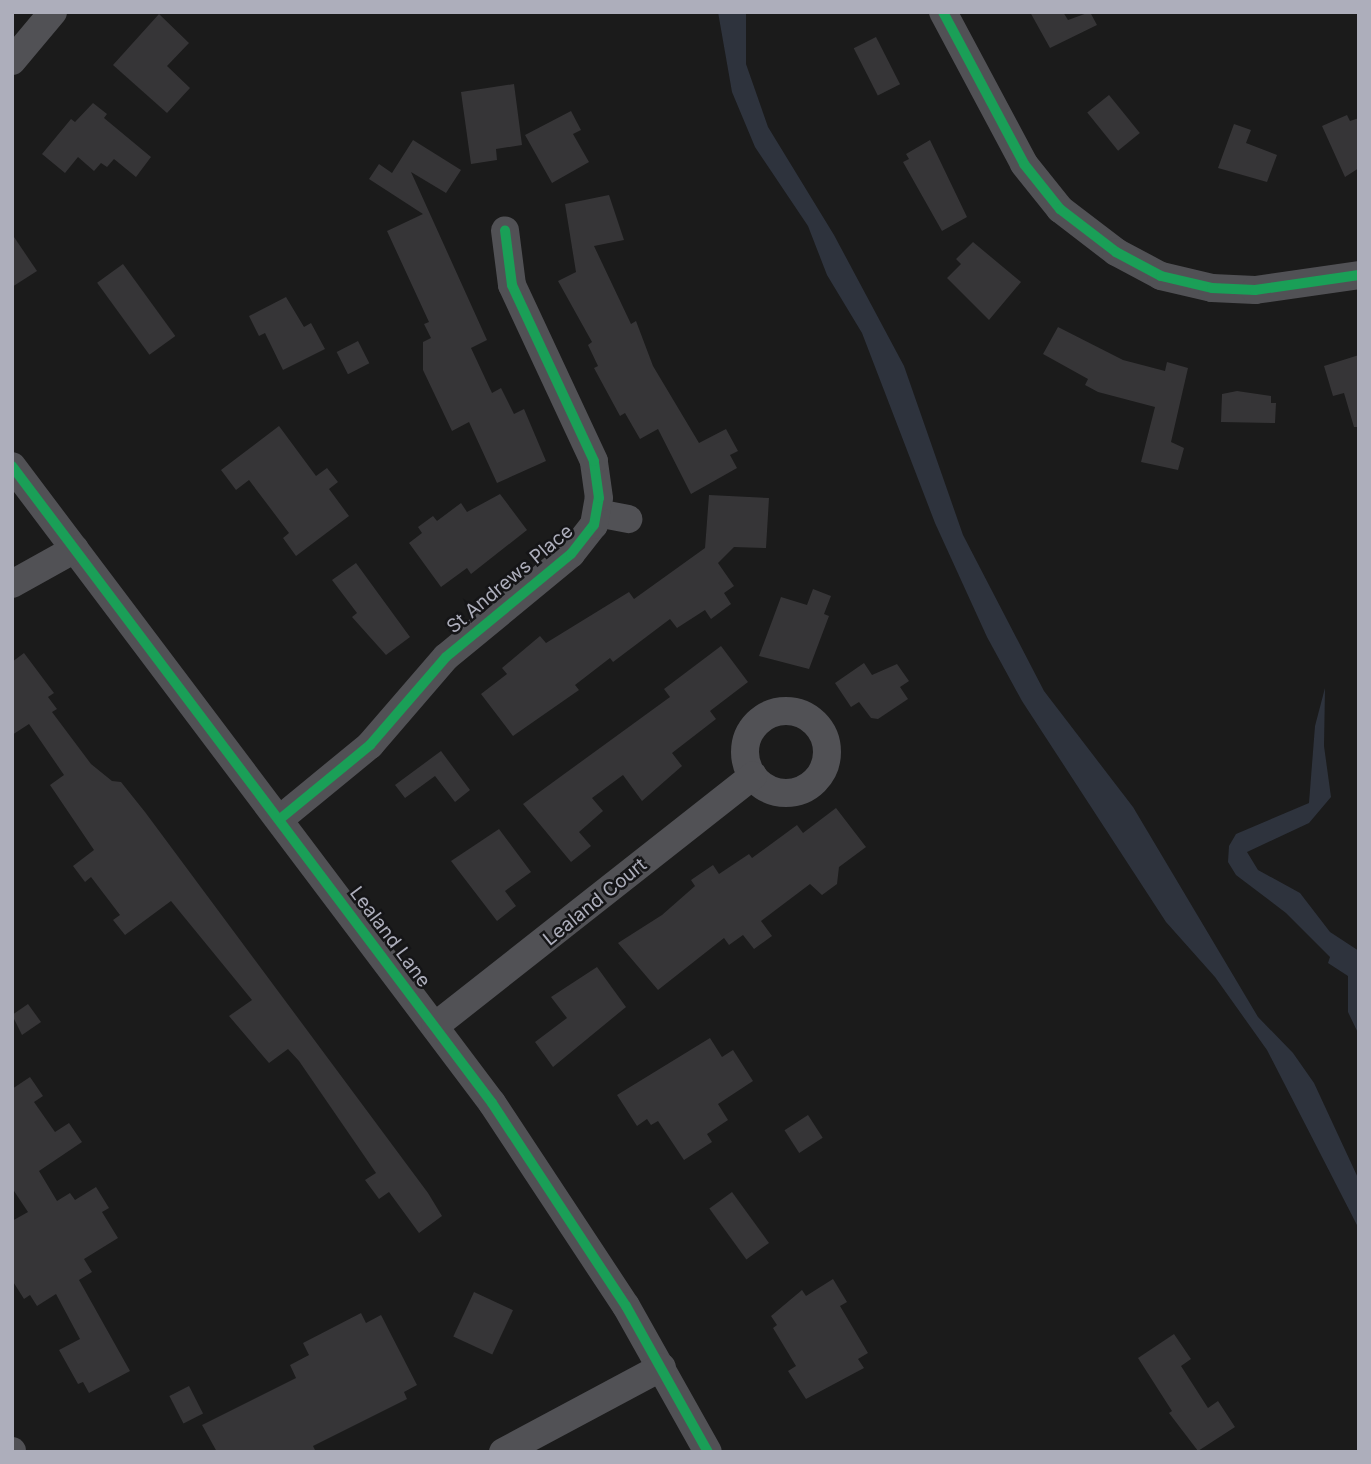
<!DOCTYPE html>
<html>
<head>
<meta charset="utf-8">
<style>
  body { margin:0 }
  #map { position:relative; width:1371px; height:1464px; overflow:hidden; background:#1b1b1b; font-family:Inter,sans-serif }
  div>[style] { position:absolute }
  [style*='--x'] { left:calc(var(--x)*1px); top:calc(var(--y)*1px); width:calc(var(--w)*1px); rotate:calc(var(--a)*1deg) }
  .water>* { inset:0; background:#2e333d }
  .building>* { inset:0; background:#363537; transform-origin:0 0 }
  .minor>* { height:28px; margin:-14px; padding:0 14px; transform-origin:14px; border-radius:14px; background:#515155 }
  .minor>.ring { margin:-14px; padding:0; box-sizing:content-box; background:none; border:28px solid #515155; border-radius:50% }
  .cycleway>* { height:10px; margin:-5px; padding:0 5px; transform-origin:5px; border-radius:5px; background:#1a9f57 }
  span { translate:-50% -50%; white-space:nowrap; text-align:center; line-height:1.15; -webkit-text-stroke:5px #151517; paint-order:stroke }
  .street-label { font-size:19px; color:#adaebb }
  .frame { position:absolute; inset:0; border:14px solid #adaebb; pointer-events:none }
</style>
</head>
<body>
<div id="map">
  <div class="water">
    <i style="clip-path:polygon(718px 12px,746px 12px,746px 64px,768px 127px,834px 235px,904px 366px,963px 535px,1044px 691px,1133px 807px,1258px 1017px,1293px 1053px,1314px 1083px,1359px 1180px,1359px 1229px,1267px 1050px,1215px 977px,1166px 922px,1022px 701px,987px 637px,935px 523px,862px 333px,827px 275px,808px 226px,755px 147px,732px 92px)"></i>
    <i style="clip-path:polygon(1325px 688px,1324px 746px,1331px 797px,1309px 823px,1247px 852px,1258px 870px,1300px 893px,1330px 932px,1359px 951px,1359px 1035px,1348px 1012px,1348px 976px,1328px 963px,1330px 957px,1286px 913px,1236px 875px,1228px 862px,1229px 846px,1236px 834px,1309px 803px,1315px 726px)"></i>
  </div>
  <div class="building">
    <i style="clip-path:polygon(1030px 12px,1063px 12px,1068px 20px,1090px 12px,1097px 25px,1050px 48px)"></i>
    <i style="clip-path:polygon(159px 14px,189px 43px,167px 66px,190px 88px,167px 113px,113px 65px)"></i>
    <i style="left:876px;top:37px;width:53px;height:25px;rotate:63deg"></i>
    <i style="clip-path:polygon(514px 84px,522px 145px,496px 149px,497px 160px,471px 164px,461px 92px)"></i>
    <i style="left:1109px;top:95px;width:49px;height:28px;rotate:51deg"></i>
    <i style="clip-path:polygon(93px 103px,107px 114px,104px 118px,151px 157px,136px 177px,114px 159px,107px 167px,101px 163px,94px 171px,78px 157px,65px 173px,42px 154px,71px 119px,75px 122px)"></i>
    <i style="clip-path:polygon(571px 111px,581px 130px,573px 134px,589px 162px,552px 183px,525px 135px)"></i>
    <i style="clip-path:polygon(1347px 115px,1350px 121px,1359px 118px,1359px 168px,1345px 177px,1322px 126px)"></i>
    <i style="clip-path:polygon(1234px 124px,1251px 130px,1246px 143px,1277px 155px,1267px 182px,1218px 168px)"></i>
    <i style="clip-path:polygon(413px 140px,461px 170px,446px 193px,411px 172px,487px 340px,471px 348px,492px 393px,501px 388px,514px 414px,524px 409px,546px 461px,497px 483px,469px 422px,452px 431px,423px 370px,423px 342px,431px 338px,424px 324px,429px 322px,387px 231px,423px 214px,369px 179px,379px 164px,392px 173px)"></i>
    <i style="clip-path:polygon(930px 140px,967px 217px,942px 231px,903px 162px,909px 159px,906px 154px)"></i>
    <i style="clip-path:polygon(609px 195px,624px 240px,594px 246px,631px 324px,636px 321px,653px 366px,699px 443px,726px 429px,738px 451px,730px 455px,737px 468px,691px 494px,658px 429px,640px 439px,625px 413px,620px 416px,594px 368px,598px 366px,588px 345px,592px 342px,558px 281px,576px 272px,565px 204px)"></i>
    <i style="clip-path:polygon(12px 234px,37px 271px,12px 287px)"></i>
    <i style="clip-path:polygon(973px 242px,1021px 282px,989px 320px,947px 278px,961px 264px,956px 259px)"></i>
    <i style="left:123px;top:264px;width:89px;height:32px;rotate:54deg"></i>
    <i style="clip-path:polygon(286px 297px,304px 327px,311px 323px,325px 349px,283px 370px,265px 333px,259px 336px,249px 316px)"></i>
    <i style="clip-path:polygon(1058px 327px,1123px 360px,1165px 371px,1167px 362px,1188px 368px,1171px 442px,1184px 448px,1178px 470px,1141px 462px,1155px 407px,1098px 392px,1085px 385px,1088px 379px,1043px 354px)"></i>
    <i style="left:358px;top:341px;width:25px;height:24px;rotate:63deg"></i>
    <i style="clip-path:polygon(1359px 355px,1359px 427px,1354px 427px,1344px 393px,1333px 396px,1324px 366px)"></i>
    <i style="clip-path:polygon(1237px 391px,1271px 396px,1271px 403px,1276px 403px,1275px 423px,1221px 422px,1222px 394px)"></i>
    <i style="clip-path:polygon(279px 426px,316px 476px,327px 468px,338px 482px,329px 489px,349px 516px,296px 556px,283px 538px,289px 533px,249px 480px,236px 490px,221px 470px)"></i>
    <i style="clip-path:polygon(500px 494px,527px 530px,471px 574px,467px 568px,441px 587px,409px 543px,422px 533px,418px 527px,433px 516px,437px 521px,461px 503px,467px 512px)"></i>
    <i style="clip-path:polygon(709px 495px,769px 498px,766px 548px,734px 547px,718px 563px,734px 586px,724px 593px,731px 604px,711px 619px,705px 610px,677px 628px,670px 619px,613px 662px,610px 658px,575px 685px,579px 690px,513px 736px,481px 694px,507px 674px,502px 668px,540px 636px,546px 643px,629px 592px,634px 599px,705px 548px)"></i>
    <i style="clip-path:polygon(356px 563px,410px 637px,386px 655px,352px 617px,357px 613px,332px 580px)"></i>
    <i style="clip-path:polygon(813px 589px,831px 596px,824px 614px,829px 616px,809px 669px,759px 656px,781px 597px,807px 605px)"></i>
    <i style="clip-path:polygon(721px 646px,748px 682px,710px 711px,716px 719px,672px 753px,682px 766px,642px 801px,623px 775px,592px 798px,603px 811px,579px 832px,591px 846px,571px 862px,523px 804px,670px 697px,664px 689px)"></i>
    <i style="clip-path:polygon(24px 653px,54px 693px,48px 697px,57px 709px,52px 712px,91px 764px,112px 781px,121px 782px,145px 812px,428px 1193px,442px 1216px,419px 1233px,389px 1192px,379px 1199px,365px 1180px,376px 1173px,299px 1061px,288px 1049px,269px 1063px,229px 1016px,252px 1000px,171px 901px,125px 935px,113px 920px,120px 915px,91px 877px,85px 882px,73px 866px,94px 850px,50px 785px,64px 775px,29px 724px,12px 735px,12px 662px)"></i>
    <i style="clip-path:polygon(864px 663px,872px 675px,897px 664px,909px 681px,900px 687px,908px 699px,878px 719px,871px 718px,859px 702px,851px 707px,835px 683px)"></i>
    <i style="clip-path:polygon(441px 751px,470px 790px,455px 802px,435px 776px,405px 798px,395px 785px)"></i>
    <i style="clip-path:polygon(836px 808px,866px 847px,839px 867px,837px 884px,822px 895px,810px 884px,761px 921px,772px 936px,754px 949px,743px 935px,729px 945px,724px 938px,658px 990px,618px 943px,662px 915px,695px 886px,691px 880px,713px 865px,719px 874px,749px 854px,752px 858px,797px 825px,803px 833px)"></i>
    <i style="clip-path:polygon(499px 829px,531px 872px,505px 891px,516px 906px,497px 921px,451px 861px)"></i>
    <i style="clip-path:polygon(597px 967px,626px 1007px,553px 1067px,535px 1042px,567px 1018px,551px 997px)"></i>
    <i style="clip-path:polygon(28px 1004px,41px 1022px,22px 1035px,12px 1015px)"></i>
    <i style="clip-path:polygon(710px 1038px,722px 1057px,733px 1050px,753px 1081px,718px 1104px,728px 1120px,707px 1134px,712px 1142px,684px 1160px,658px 1121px,651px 1125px,647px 1119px,637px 1126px,617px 1095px)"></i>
    <i style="clip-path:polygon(30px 1077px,43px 1096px,34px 1102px,55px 1132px,69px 1123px,82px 1142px,39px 1171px,57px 1201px,70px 1193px,75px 1200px,96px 1187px,109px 1208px,102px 1212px,118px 1238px,84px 1259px,92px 1272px,79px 1280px,130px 1371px,89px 1393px,83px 1382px,78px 1384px,59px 1350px,80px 1339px,56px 1294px,37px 1306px,30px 1295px,24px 1299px,12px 1280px,12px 1221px,28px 1212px,12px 1188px,12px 1089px)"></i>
    <i style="left:808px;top:1115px;width:27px;height:28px;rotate:57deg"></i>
    <i style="left:732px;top:1192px;width:63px;height:28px;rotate:54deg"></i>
    <i style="clip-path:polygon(833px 1279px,847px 1302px,840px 1306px,868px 1353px,858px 1359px,864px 1368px,806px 1399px,788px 1371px,796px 1366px,773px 1328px,777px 1325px,771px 1316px,802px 1290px,806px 1296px)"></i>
    <i style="left:474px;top:1292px;width:43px;height:49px;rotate:25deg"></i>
    <i style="clip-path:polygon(361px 1313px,366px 1323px,381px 1315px,417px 1385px,404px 1392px,407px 1399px,313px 1446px,316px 1452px,217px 1452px,202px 1425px,296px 1378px,290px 1365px,309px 1355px,303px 1343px)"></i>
    <i style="clip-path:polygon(1174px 1334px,1191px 1359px,1181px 1366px,1208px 1408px,1218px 1401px,1235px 1427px,1198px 1451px,1169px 1413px,1172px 1411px,1138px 1358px)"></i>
    <i style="left:189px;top:1386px;width:31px;height:22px;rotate:63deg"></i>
  </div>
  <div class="minor">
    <i style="--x:943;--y:12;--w:172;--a:61.9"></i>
    <i style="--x:1024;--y:164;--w:58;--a:51.3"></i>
    <i style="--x:1060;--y:209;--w:71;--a:37.5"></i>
    <i style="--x:1116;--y:252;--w:51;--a:28.1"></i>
    <i style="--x:1161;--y:276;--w:52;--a:13.2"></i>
    <i style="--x:1212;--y:288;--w:43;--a:2.7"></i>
    <i style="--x:1255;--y:290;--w:105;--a:-8.2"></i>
    <i style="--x:12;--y:61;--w:64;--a:-50.1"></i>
    <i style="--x:12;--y:466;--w:798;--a:53"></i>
    <i style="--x:492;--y:1103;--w:243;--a:56.6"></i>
    <i style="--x:626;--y:1306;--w:167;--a:60.7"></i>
    <i style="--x:597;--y:513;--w:32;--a:11"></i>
    <i style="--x:12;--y:584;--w:72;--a:-29.1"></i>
    <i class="ring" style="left:745px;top:711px;width:54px;height:54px"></i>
    <i style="--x:280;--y:819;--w:117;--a:-39.4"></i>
    <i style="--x:370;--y:745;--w:116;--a:-49.2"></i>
    <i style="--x:446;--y:657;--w:162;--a:-39.5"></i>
    <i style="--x:571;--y:554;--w:37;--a:-52"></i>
    <i style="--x:594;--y:525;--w:27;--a:-80"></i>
    <i style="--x:599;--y:498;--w:37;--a:-98"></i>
    <i style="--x:594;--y:461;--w:194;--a:-115"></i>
    <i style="--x:512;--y:285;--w:55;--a:-97.3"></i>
    <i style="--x:435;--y:1026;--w:405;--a:-38.2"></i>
    <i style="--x:12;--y:1451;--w:1;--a:90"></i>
    <i style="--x:503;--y:1452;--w:180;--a:-28.1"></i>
  </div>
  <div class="cycleway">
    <i style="--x:943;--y:12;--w:172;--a:61.9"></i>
    <i style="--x:1024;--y:164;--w:58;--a:51.3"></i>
    <i style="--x:1060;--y:209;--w:71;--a:37.5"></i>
    <i style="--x:1116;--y:252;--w:51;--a:28.1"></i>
    <i style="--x:1161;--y:276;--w:52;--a:13.2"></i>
    <i style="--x:1212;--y:288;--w:43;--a:2.7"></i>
    <i style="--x:1255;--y:290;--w:105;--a:-8.2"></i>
    <i style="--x:12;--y:466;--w:798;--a:53"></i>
    <i style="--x:492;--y:1103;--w:243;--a:56.6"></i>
    <i style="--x:626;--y:1306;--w:167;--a:60.7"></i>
    <i style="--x:280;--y:819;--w:117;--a:-39.4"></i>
    <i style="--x:370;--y:745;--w:116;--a:-49.2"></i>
    <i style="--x:446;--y:657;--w:162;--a:-39.5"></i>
    <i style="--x:571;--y:554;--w:37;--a:-52"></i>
    <i style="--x:594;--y:525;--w:27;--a:-80"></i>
    <i style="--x:599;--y:498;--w:37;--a:-98"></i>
    <i style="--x:594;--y:461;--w:194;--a:-115"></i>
    <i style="--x:512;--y:285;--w:55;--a:-97.3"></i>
  </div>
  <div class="street-label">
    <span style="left:510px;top:579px;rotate:-40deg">St Andrews Place</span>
    <span style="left:595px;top:902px;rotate:-39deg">Lealand Court</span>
    <span style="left:390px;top:937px;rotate:53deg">Lealand Lane</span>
  </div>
  <div class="frame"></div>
</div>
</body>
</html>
